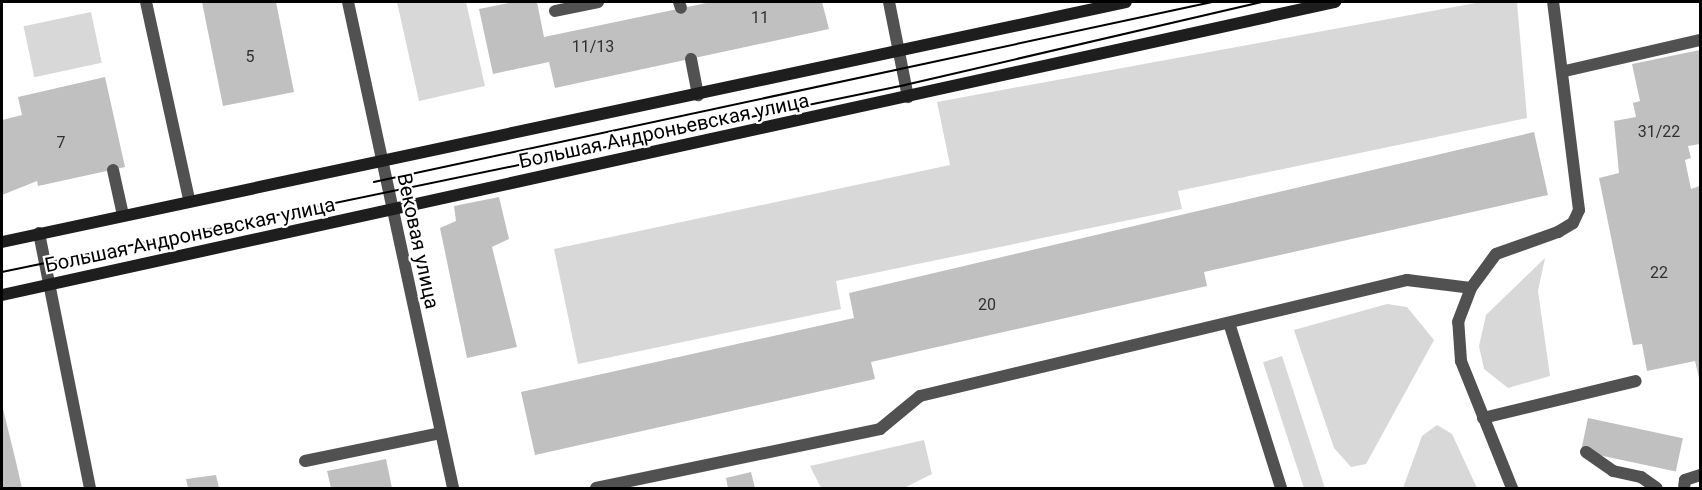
<!DOCTYPE html>
<html>
<head>
<meta charset="utf-8">
<style>
  body { margin:0 }
  #map { position:relative; width:1702px; height:490px; overflow:hidden; background:#fff; font-family:Roboto,sans-serif }
  div>[style] { position:absolute }
  [style*='--x'] { left:calc(var(--x)*1px); top:calc(var(--y)*1px); width:calc(var(--w)*1px); rotate:calc(var(--a)*1deg) }
  .green>* { inset:0; background:#d8d8d8; transform-origin:0 0 }
  .building>* { inset:0; background:#c0c0c0; transform-origin:0 0 }
  .lane>* { height:12px; margin:-6px; padding:0 6px; transform-origin:6px; border-radius:6px; background:#515151 }
  .street>* { height:12px; margin:-6px; padding:0 6px; transform-origin:6px; border-radius:6px; background:#515151 }
  .secondary>* { height:12px; margin:-6px; padding:0 6px; transform-origin:6px; border-radius:6px; background:#1e1e1e }
  .tram>* { height:1.5px; margin:-0.75px; padding:0 0.75px; transform-origin:0.75px; border-radius:0.75px; background:#000 }
  span { translate:-50% -50%; white-space:nowrap; text-align:center; line-height:1.15; -webkit-text-stroke:4.5px #fff; paint-order:stroke }
  .number-label { font-size:16px; color:#303030 }
  .number-label span { -webkit-text-stroke-width:0 }
  .street-label { font-size:20px; color:#000 }
  .frame { position:absolute; inset:0; border:3px solid #000; pointer-events:none }
</style>
</head>
<body>
<div id="map">
  <div class="green">
    <i style="clip-path:polygon(397px 2px,466px 2px,485px 86px,419px 101px)"></i>
    <i style="clip-path:polygon(1481px 2px,1517px 2px,1527px 118px,1178px 191px,1182px 209px,836px 281px,841px 309px,578px 364px,554px 249px,950px 165px,937px 102px)"></i>
    <i style="left:91px;top:12px;width:52px;height:69px;rotate:78deg"></i>
    <i style="clip-path:polygon(1545px 258px,1538px 291px,1550px 376px,1508px 388px,1484px 369px,1479px 346px,1486px 315px)"></i>
    <i style="clip-path:polygon(1387px 304px,1407px 307px,1434px 340px,1366px 464px,1351px 467px,1334px 448px,1294px 330px)"></i>
    <i style="left:1282px;top:356px;width:139px;height:20px;rotate:72deg"></i>
    <i style="clip-path:polygon(1437px 425px,1452px 434px,1477px 488px,1403px 488px,1422px 436px)"></i>
    <i style="clip-path:polygon(924px 440px,932px 474px,904px 488px,821px 488px,810px 466px)"></i>
  </div>
  <div class="building">
    <i style="clip-path:polygon(202px 2px,276px 2px,294px 92px,223px 106px)"></i>
    <i style="clip-path:polygon(514px 2px,537px 2px,544px 37px,711px 2px,822px 2px,829px 29px,555px 88px,549px 62px,493px 74px,479px 9px)"></i>
    <i style="clip-path:polygon(1700px 50px,1700px 144px,1688px 146px,1691px 158px,1685px 160px,1691px 189px,1700px 186px,1700px 382px,1695px 361px,1647px 371px,1642px 344px,1633px 345px,1599px 178px,1619px 173px,1614px 121px,1636px 117px,1633px 103px,1640px 101px,1632px 64px)"></i>
    <i style="clip-path:polygon(105px 77px,125px 167px,38px 186px,37px 181px,2px 195px,2px 120px,22px 115px,18px 97px)"></i>
    <i style="clip-path:polygon(1534px 132px,1548px 195px,1204px 272px,1207px 286px,871px 362px,875px 379px,535px 455px,521px 392px,854px 318px,849px 293px)"></i>
    <i style="clip-path:polygon(499px 197px,509px 239px,492px 247px,517px 347px,467px 358px,440px 228px,456px 221px,454px 206px)"></i>
    <i style="clip-path:polygon(2px 405px,15px 458px,22px 488px,2px 488px)"></i>
    <i style="left:1588px;top:418px;width:97px;height:34px;rotate:12deg"></i>
    <i style="clip-path:polygon(386px 459px,392px 488px,331px 488px,327px 471px)"></i>
    <i style="clip-path:polygon(751px 472px,755px 488px,728px 488px,726px 478px)"></i>
    <i style="clip-path:polygon(216px 475px,219px 488px,188px 488px,186px 479px)"></i>
  </div>
  <div class="lane">
    <i style="--x:146;--y:2;--w:203;--a:77.7"></i>
    <i style="--x:679;--y:2;--w:6;--a:72"></i>
    <i style="--x:555;--y:11;--w:44;--a:-11.8"></i>
    <i style="--x:691;--y:59;--w:37;--a:79"></i>
    <i style="--x:1565;--y:71;--w:139;--a:-12.9"></i>
    <i style="--x:113;--y:170;--w:46;--a:77.5"></i>
    <i style="--x:39;--y:233;--w:260;--a:78.7"></i>
    <i style="--x:1230;--y:326;--w:170;--a:72.5"></i>
    <i style="--x:1483;--y:418;--w:157;--a:-13.6"></i>
    <i style="--x:1586;--y:452;--w:33;--a:35"></i>
    <i style="--x:1613;--y:471;--w:29;--a:12"></i>
    <i style="--x:1641;--y:477;--w:19;--a:35"></i>
    <i style="--x:305;--y:461;--w:138;--a:-11.7"></i>
    <i style="--x:596;--y:488;--w:290;--a:-11.7"></i>
    <i style="--x:880;--y:429;--w:52;--a:-39.5"></i>
    <i style="--x:920;--y:396;--w:501;--a:-13.4"></i>
    <i style="--x:1407;--y:280;--w:64;--a:7.1"></i>
    <i style="--x:1684;--y:488;--w:8;--a:-83"></i>
    <i style="--x:1685;--y:480;--w:16;--a:-18"></i>
  </div>
  <div class="street">
    <i style="--x:348;--y:2;--w:497;--a:77.8"></i>
    <i style="--x:889;--y:2;--w:97;--a:78.7"></i>
    <i style="--x:1512;--y:488;--w:137;--a:-111.9"></i>
    <i style="--x:1461;--y:361;--w:39;--a:-94"></i>
    <i style="--x:1458;--y:322;--w:36;--a:-69"></i>
    <i style="--x:1471;--y:288;--w:42;--a:-53.7"></i>
    <i style="--x:1496;--y:254;--w:66;--a:-19.5"></i>
    <i style="--x:1558;--y:232;--w:17;--a:-31"></i>
    <i style="--x:1573;--y:223;--w:14;--a:-65"></i>
    <i style="--x:1579;--y:210;--w:210;--a:-97.1"></i>
  </div>
  <div class="secondary">
    <i style="--x:2;--y:242;--w:1149;--a:-12.05"></i>
    <i style="--x:2;--y:295;--w:1365;--a:-12.4"></i>
  </div>
  <div class="tram">
    <i style="--x:374;--y:182;--w:857;--a:-12.12"></i>
    <i style="--x:2;--y:272;--w:922;--a:-11.7"></i>
    <i style="--x:905;--y:85;--w:367;--a:-13.1"></i>
  </div>
  <div class="number-label">
    <span style="left:760px;top:18px">11</span>
    <span style="left:593px;top:47px">11/13</span>
    <span style="left:250px;top:57px">5</span>
    <span style="left:1659px;top:132px">31/22</span>
    <span style="left:61px;top:143px">7</span>
    <span style="left:1659px;top:273px">22</span>
    <span style="left:987px;top:305px">20</span>
  </div>
  <div class="street-label">
    <span style="left:664px;top:131px;rotate:-12deg">Большая Андроньевская улица</span>
    <span style="left:190px;top:235px;rotate:-12deg">Большая Андроньевская улица</span>
    <span style="left:418px;top:241px;rotate:78deg">Вековая улица</span>
  </div>
  <div class="frame"></div>
</div>
</body>
</html>
